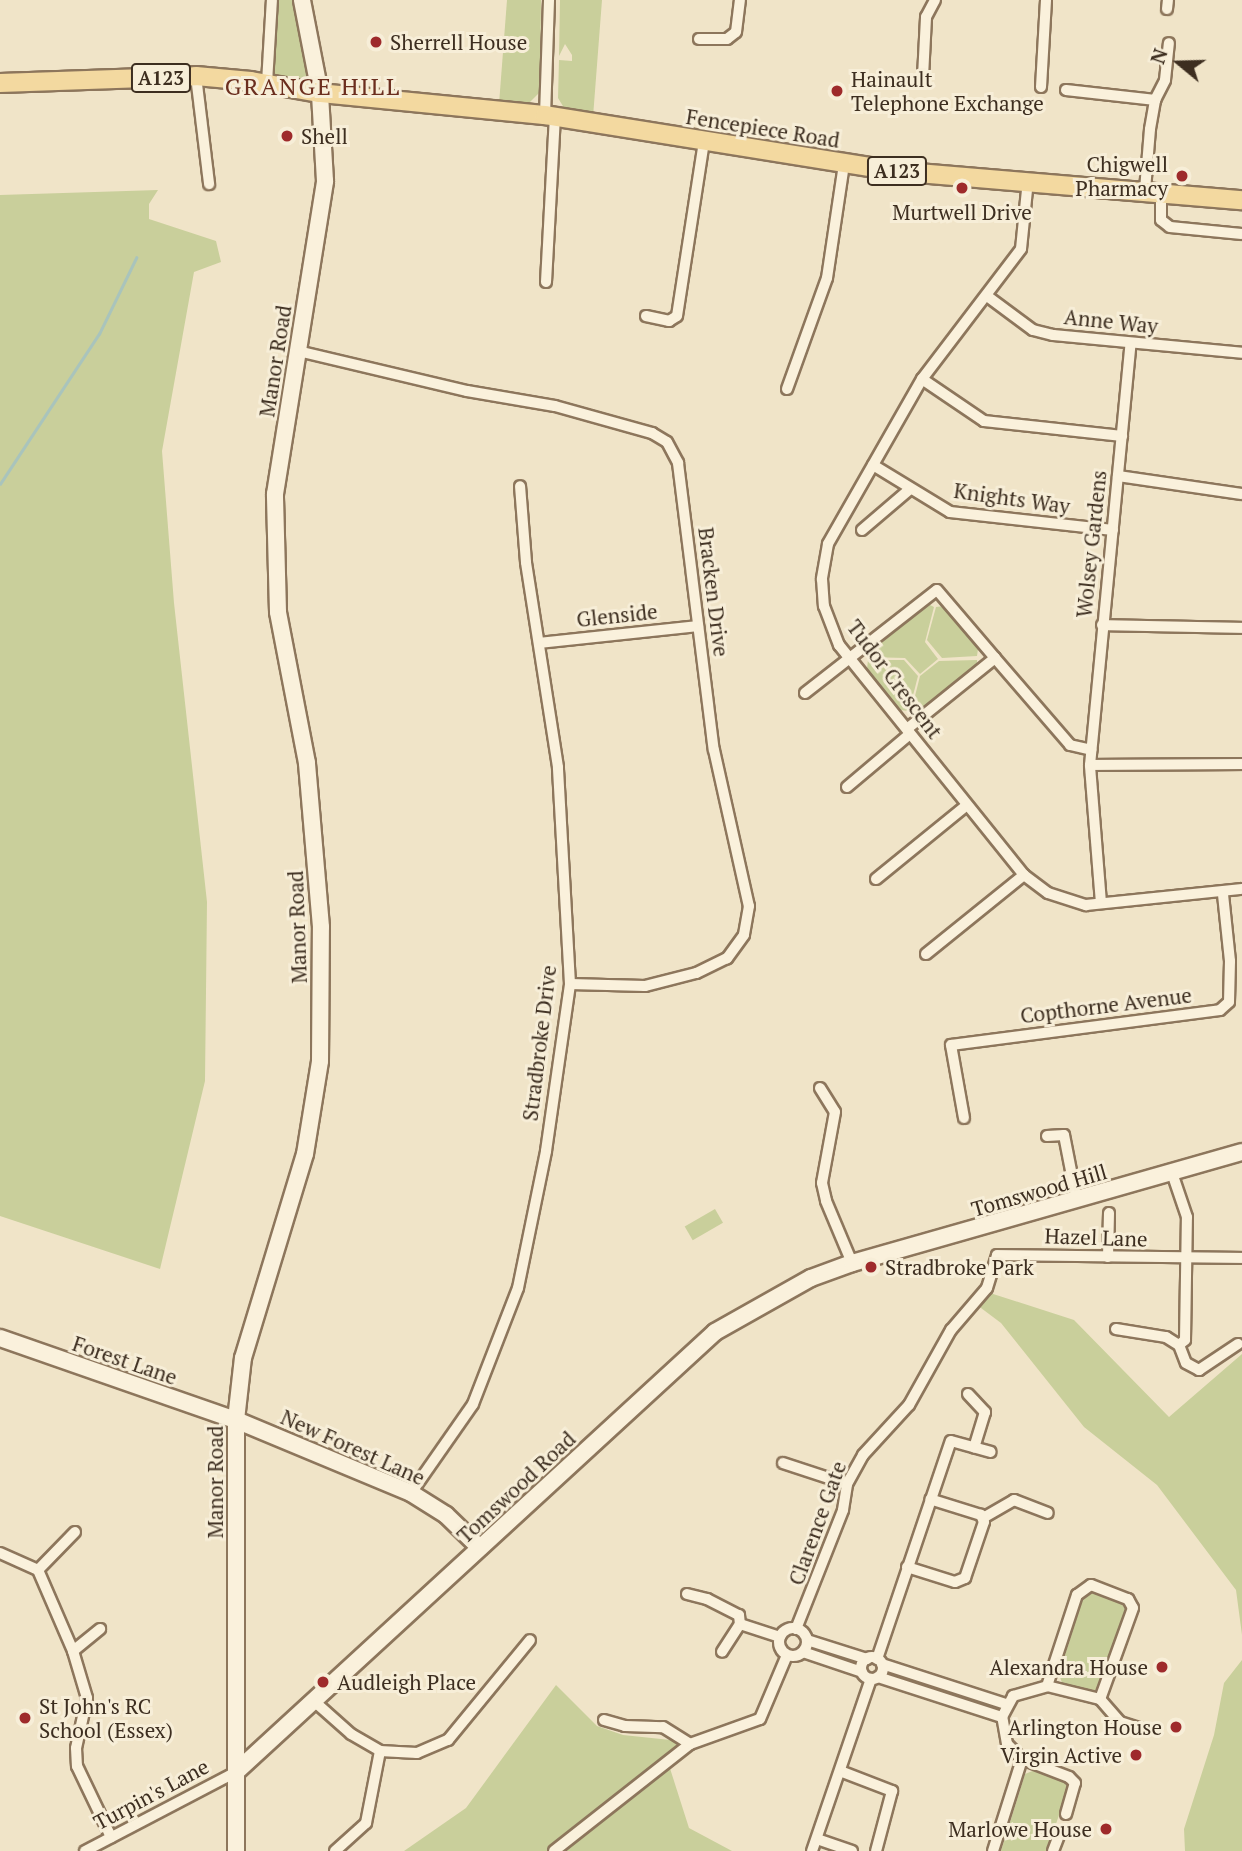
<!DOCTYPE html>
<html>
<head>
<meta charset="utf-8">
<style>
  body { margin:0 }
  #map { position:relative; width:1242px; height:1851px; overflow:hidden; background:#f0e4c8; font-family:"PT Serif",serif }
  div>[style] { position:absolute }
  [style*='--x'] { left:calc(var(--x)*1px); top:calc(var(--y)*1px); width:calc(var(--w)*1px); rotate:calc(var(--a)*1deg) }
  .green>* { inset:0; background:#c9cf9b; transform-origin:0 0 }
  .stream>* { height:2.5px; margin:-1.25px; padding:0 1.25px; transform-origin:1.25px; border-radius:1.25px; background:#a9c4bc }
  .roads { filter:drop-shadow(2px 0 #8d765c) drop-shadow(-2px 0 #8d765c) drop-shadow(0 2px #8d765c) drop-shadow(0 -2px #8d765c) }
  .street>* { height:10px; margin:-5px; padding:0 5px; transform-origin:5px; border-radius:5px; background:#faf1dc }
  .street>.ring { margin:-5px; padding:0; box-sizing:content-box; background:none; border:10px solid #faf1dc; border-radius:50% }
  .secondary>* { height:16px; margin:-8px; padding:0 8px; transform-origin:8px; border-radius:8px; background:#faf1dc }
  .primary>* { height:18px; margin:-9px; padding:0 9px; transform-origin:9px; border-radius:9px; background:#f3d9a0 }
  .dots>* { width:19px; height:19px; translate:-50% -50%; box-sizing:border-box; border:4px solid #f7eed8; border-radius:50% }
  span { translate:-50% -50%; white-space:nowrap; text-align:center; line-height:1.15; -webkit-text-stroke:6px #f7eed8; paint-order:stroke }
  .shield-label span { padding:2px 5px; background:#f7eed8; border:2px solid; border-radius:5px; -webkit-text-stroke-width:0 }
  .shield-label { font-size:19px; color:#3d2e20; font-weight:700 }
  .poi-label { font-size:21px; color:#3d2e20 }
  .left { translate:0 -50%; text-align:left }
  .right { translate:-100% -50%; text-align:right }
  .street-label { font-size:21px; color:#3d2e20 }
  .quarter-label { font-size:24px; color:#6b2e1e; letter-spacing:2px }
  .north { position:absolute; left:1144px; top:28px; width:70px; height:70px; -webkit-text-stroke:5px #f7eed8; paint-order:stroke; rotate:289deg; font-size:19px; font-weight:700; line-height:28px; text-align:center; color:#3d2e20 }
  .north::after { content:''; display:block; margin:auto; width:24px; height:32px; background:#3d2e20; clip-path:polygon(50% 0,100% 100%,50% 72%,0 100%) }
</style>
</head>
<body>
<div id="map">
  <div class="green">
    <i style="clip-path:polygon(277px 0,297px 0,310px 74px,300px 82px,271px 79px)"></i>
    <i style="clip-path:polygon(507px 0,541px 0,540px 92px,526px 106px,499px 104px)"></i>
    <i style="clip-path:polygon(560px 0,602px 0,593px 117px,566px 111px,558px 98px,559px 60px,572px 61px,572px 55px,565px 44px,559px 56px)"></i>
    <i style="clip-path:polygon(158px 190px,149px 204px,149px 219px,216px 241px,221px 262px,194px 272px,162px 451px,174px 603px,207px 902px,205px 1081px,160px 1269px,0 1216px,0 195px)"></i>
    <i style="clip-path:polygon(928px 604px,934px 607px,925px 642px,938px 659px,920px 674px,905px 658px,868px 657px,869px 652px)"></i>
    <i style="clip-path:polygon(944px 606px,978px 649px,977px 656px,942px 658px,927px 640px,936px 607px)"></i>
    <i style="clip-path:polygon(868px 660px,904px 660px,918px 676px,909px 711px,900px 710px,867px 669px)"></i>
    <i style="clip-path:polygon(977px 660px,977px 665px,917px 713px,911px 712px,920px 676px,939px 661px)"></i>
    <i style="left:715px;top:1209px;width:16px;height:35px;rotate:60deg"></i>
    <i style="clip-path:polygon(990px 1293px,1074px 1320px,1169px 1417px,1242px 1354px,1242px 1635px,1236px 1590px,1157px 1485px,1084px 1427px,1001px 1323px,977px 1305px)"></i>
    <i style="clip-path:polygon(1093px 1593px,1120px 1602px,1126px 1610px,1100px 1687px,1092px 1692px,1062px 1683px,1059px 1674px,1083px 1598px)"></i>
    <i style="clip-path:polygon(1242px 1660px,1242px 1851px,1185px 1851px,1184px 1829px,1214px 1735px,1224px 1683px)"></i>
    <i style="clip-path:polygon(556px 1685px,597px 1726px,623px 1735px,680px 1741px,667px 1759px,689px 1828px,732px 1851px,404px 1851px,466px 1808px)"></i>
    <i style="clip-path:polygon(1035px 1770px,1062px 1780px,1068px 1788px,1047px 1851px,1001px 1851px,1025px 1774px)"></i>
  </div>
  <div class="stream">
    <i style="--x:0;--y:484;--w:180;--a:-56.6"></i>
    <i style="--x:99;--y:334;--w:85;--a:-64"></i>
  </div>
  <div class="roads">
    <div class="street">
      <i style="--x:1167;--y:9;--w:9;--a:-84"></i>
      <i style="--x:699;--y:39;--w:28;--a:0"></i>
      <i style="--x:727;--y:39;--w:11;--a:-38"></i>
      <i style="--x:736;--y:32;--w:32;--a:-83"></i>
      <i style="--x:196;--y:76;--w:109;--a:83.1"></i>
      <i style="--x:923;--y:77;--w:60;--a:-87.1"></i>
      <i style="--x:926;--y:17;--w:19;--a:-62"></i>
      <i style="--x:267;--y:83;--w:83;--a:-86.6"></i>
      <i style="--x:1041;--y:87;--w:87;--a:-86.7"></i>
      <i style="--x:1066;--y:90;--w:90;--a:6.4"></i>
      <i style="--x:545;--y:115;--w:115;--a:-88"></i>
      <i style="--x:1028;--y:180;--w:69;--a:95.8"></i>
      <i style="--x:1021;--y:249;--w:163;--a:127.3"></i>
      <i style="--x:922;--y:379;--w:190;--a:119.7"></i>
      <i style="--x:828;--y:544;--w:36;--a:100"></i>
      <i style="--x:822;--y:579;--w:27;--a:86"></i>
      <i style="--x:824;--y:606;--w:42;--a:69"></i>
      <i style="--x:839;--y:645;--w:295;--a:51.2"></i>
      <i style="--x:1024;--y:875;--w:30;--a:37"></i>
      <i style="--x:1048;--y:893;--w:40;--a:18"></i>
      <i style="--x:1086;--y:905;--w:157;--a:-5.9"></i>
      <i style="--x:1145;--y:190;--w:61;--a:-85.3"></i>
      <i style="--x:1150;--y:129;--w:29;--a:-80"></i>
      <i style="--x:1155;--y:100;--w:22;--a:-63"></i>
      <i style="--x:1165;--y:80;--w:37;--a:-84"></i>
      <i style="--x:1161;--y:191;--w:29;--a:90"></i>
      <i style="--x:1161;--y:220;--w:11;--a:38"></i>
      <i style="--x:1170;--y:227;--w:72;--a:5.6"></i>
      <i style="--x:546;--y:282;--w:165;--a:-86.9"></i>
      <i style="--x:987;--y:296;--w:57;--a:36.5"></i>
      <i style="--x:1033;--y:330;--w:21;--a:14"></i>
      <i style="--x:1053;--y:335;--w:190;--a:5.4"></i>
      <i style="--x:646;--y:316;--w:24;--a:12"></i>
      <i style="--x:669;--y:321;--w:9;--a:-32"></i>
      <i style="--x:677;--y:316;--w:176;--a:-81.2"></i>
      <i style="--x:298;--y:351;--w:174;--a:13.3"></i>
      <i style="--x:467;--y:391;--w:89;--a:9.7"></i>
      <i style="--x:555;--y:406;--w:101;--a:15.6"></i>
      <i style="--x:652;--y:433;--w:17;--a:31"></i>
      <i style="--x:667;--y:442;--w:24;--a:62"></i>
      <i style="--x:678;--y:463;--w:289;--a:82.9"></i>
      <i style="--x:714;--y:750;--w:160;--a:77.4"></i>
      <i style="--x:749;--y:906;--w:29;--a:100"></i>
      <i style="--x:744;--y:935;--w:29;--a:126"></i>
      <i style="--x:727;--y:958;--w:34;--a:154"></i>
      <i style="--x:696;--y:973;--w:53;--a:165.7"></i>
      <i style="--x:645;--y:986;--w:75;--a:-178.5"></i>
      <i style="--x:922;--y:379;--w:75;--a:34.1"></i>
      <i style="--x:984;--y:421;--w:139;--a:6.2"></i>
      <i style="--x:787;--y:389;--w:118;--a:-70.2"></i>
      <i style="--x:827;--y:278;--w:115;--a:-81.5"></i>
      <i style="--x:873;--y:465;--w:90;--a:31.4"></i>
      <i style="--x:950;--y:512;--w:164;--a:6.3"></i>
      <i style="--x:1118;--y:476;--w:125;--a:8.3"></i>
      <i style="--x:862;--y:530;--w:63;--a:-40.5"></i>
      <i style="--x:1102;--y:625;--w:140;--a:1.2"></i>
      <i style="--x:539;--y:643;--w:160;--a:-6.1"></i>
      <i style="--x:995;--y:658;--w:115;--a:49.2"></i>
      <i style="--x:1070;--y:745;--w:22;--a:13"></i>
      <i style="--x:805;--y:693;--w:167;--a:-38"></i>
      <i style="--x:937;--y:590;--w:89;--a:49.5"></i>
      <i style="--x:995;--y:658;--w:113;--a:141.1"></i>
      <i style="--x:1090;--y:765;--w:152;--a:-0.4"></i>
      <i style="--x:847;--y:787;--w:82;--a:-40.1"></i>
      <i style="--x:876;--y:879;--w:117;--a:-39.1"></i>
      <i style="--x:1101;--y:903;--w:138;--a:-94.6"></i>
      <i style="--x:1090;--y:765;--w:424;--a:-84.5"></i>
      <i style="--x:926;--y:954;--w:126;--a:-38.9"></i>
      <i style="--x:820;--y:1088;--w:28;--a:58"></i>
      <i style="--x:835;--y:1112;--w:72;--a:100.4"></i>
      <i style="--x:822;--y:1183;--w:18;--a:77"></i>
      <i style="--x:826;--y:1201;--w:67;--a:67.2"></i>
      <i style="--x:964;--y:1118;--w:74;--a:-100.1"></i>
      <i style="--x:951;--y:1045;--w:271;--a:-7.4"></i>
      <i style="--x:1220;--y:1010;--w:12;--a:-42"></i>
      <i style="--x:1229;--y:1002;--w:41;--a:-88.6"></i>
      <i style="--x:1230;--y:961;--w:67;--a:-96"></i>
      <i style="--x:1047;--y:1136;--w:17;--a:-3"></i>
      <i style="--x:1064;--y:1135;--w:67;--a:78.9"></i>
      <i style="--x:1108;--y:1257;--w:44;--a:-88.7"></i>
      <i style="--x:1116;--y:1329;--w:51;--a:9.1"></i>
      <i style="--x:1166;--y:1337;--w:15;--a:32"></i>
      <i style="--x:1179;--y:1345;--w:8;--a:-40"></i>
      <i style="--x:1185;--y:1340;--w:123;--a:-89.1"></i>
      <i style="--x:1187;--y:1217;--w:46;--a:-108.8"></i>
      <i style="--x:1179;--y:1345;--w:19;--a:69"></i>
      <i style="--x:1186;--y:1363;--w:15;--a:28"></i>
      <i style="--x:1199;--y:1370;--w:47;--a:-33.7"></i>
      <i style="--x:968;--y:1394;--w:25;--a:47"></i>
      <i style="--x:985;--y:1412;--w:37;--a:107"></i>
      <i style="--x:783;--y:1463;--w:67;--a:18.2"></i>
      <i style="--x:411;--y:1493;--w:108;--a:-55.1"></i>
      <i style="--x:473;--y:1404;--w:124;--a:-68.8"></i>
      <i style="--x:518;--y:1288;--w:140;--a:-78.4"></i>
      <i style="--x:546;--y:1151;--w:169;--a:-81.8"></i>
      <i style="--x:570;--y:984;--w:217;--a:-93.2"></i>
      <i style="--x:558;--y:767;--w:207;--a:-98.9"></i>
      <i style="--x:526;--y:562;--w:76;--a:-94.5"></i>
      <i style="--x:983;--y:1518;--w:36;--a:-30"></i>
      <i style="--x:1014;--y:1500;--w:36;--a:21"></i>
      <i style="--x:0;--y:1553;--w:42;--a:24.1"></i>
      <i style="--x:38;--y:1570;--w:88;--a:66.6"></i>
      <i style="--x:73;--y:1651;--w:49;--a:73.4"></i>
      <i style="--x:87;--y:1698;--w:51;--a:102.4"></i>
      <i style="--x:76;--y:1748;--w:18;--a:87"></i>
      <i style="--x:77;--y:1766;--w:79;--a:64.4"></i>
      <i style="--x:907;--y:1567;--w:50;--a:17.4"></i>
      <i style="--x:955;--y:1582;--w:11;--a:-22"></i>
      <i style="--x:965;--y:1578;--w:59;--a:-71.3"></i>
      <i style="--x:984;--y:1522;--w:8;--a:-113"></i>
      <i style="--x:981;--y:1515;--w:53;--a:-162.6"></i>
      <i style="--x:38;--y:1570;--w:53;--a:-45.8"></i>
      <i style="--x:687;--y:1594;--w:21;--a:14"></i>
      <i style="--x:707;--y:1599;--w:36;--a:27"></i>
      <i style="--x:739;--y:1615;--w:9;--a:84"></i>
      <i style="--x:740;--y:1624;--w:33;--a:123"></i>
      <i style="--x:740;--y:1624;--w:42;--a:18"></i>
      <i class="ring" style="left:779px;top:1628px;width:18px;height:18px"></i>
      <i style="--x:796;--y:1629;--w:128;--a:-68.4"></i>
      <i style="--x:843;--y:1510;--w:26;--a:-81"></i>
      <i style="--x:847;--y:1484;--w:33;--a:-61"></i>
      <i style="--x:863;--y:1455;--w:68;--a:-47.4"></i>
      <i style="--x:909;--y:1405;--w:86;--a:-60.8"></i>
      <i style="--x:951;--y:1330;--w:55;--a:-49.4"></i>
      <i style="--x:987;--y:1288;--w:34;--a:-73"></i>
      <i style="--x:997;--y:1255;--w:245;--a:0.7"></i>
      <i style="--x:807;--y:1640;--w:63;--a:17.6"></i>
      <i style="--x:73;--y:1651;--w:35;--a:-39"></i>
      <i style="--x:803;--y:1652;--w:62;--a:18.7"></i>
      <i class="ring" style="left:861px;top:1657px;width:12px;height:12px"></i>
      <i style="--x:877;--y:1659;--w:230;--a:-71.3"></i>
      <i style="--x:951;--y:1441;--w:41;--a:15.4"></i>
      <i style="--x:882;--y:1664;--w:130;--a:17.9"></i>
      <i style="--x:878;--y:1677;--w:130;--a:17.9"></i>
      <i style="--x:1047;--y:1686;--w:96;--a:-71.8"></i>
      <i style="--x:1077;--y:1595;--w:17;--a:-36"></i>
      <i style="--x:1091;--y:1585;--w:40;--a:21"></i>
      <i style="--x:1128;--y:1599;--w:10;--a:61"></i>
      <i style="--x:1133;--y:1608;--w:97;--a:109.9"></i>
      <i style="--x:315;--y:1702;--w:48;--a:41.6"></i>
      <i style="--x:351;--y:1734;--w:34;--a:30"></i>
      <i style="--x:380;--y:1751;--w:37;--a:3"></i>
      <i style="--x:417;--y:1753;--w:34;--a:-23"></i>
      <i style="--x:448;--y:1740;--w:129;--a:-50.6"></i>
      <i style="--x:604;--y:1720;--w:22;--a:16"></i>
      <i style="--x:625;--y:1726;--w:38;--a:2"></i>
      <i style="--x:663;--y:1727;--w:32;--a:32"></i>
      <i style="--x:840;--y:1771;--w:56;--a:21"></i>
      <i style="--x:892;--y:1791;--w:62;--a:104.9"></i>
      <i style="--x:1066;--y:1814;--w:32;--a:-74"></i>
      <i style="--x:1075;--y:1783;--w:8;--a:-135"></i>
      <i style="--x:1069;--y:1777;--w:50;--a:-159"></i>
      <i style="--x:1022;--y:1759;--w:21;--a:-135"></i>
      <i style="--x:1007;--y:1744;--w:27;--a:-100"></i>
      <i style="--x:1002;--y:1717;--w:24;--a:-62"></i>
      <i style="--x:1013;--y:1696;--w:35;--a:-16"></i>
      <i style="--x:1047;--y:1686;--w:55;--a:13.8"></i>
      <i style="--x:1100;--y:1699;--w:30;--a:49"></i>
      <i style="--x:1120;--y:1722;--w:22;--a:18"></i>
      <i style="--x:817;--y:1839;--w:37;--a:19"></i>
      <i style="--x:85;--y:1851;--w:170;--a:-27.6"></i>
      <i style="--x:335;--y:1851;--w:42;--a:-42.1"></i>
      <i style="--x:366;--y:1823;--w:73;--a:-79"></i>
      <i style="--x:554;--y:1851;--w:173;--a:-38.2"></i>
      <i style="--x:690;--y:1744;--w:74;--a:-19.7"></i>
      <i style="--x:760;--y:1719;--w:69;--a:-67.1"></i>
      <i style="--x:812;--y:1851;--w:182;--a:-71.1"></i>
      <i style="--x:993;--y:1851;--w:96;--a:-72.5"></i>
      <i style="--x:1053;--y:1851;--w:17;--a:-69"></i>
    </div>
    <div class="secondary">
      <i style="--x:0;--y:1338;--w:250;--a:19.2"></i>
      <i style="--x:236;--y:1420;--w:190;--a:22.6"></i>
      <i style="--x:411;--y:1493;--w:41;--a:32.2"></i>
      <i style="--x:446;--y:1515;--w:47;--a:44.1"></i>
      <i style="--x:236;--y:1772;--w:650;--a:-42.57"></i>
      <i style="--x:715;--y:1332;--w:110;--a:-29.4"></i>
      <i style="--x:811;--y:1278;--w:44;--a:-20.1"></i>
      <i style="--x:852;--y:1263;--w:405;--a:-15.9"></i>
      <i style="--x:236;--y:1851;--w:431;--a:-90"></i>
      <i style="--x:236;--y:1420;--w:62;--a:-83.6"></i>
      <i style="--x:243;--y:1358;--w:213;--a:-73.1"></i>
      <i style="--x:305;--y:1154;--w:94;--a:-80.8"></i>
      <i style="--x:320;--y:1061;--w:134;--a:-89.6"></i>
      <i style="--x:321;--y:927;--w:165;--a:-94.9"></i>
      <i style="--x:307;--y:763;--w:154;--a:-100.9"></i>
      <i style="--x:278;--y:612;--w:118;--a:-91.5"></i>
      <i style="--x:275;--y:494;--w:317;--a:-80.9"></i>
      <i style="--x:325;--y:181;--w:88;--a:-93.3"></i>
      <i style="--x:320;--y:93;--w:95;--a:-101"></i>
    </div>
    <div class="primary">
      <i style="--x:0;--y:83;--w:196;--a:-2"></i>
      <i style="--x:196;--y:76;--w:55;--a:5.2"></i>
      <i style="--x:251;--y:81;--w:70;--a:9.9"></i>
      <i style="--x:320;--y:93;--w:226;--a:5.6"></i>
      <i style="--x:545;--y:115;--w:353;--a:9.1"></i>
      <i style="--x:894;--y:171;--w:349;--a:4.8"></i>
    </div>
  </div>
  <div class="dots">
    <i style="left:376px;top:42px;background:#9e2a2b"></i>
    <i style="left:837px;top:91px;background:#9e2a2b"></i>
    <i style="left:287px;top:136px;background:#9e2a2b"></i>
    <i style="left:1182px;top:176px;background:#9e2a2b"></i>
    <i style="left:962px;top:188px;background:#9e2a2b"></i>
    <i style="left:871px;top:1267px;background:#9e2a2b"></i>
    <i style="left:1162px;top:1667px;background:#9e2a2b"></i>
    <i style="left:323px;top:1682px;background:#9e2a2b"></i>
    <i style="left:25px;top:1718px;background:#9e2a2b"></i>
    <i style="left:1176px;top:1727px;background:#9e2a2b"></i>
    <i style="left:1136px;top:1755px;background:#9e2a2b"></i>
    <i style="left:1106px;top:1829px;background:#9e2a2b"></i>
  </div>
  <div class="shield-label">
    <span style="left:161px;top:78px">A123</span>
    <span style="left:897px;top:171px">A123</span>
  </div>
  <div class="poi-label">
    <span class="left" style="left:390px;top:42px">Sherrell House</span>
    <span class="left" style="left:851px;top:91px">Hainault<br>Telephone Exchange</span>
    <span class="left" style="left:301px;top:136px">Shell</span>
    <span class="right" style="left:1168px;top:176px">Chigwell<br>Pharmacy</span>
    <span style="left:962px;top:212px">Murtwell Drive</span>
    <span class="left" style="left:885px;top:1267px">Stradbroke Park</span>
    <span class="right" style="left:1148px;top:1667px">Alexandra House</span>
    <span class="left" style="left:337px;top:1682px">Audleigh Place</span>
    <span class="left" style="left:39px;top:1718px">St John's RC<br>School (Essex)</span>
    <span class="right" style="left:1162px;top:1727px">Arlington House</span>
    <span class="right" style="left:1122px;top:1755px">Virgin Active</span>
    <span class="right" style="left:1092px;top:1829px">Marlowe House</span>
  </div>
  <div class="street-label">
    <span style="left:763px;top:128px;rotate:9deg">Fencepiece Road</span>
    <span style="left:1111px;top:321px;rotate:6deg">Anne Way</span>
    <span style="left:275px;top:361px;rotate:-81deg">Manor Road</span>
    <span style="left:1012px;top:498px;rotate:8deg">Knights Way</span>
    <span style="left:1091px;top:544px;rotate:-84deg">Wolsey Gardens</span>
    <span style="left:714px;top:592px;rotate:83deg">Bracken Drive</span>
    <span style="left:617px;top:615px;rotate:-6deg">Glenside</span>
    <span style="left:895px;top:679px;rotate:53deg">Tudor Crescent</span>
    <span style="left:297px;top:927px;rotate:-92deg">Manor Road</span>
    <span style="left:1106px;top:1005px;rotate:-7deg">Copthorne Avenue</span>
    <span style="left:539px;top:1043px;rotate:-83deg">Stradbroke Drive</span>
    <span style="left:1039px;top:1190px;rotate:-16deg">Tomswood Hill</span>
    <span style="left:1096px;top:1237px;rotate:2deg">Hazel Lane</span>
    <span style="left:125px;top:1360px;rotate:19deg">Forest Lane</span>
    <span style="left:353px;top:1447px;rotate:24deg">New Forest Lane</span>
    <span style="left:215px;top:1482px;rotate:-90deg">Manor Road</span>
    <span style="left:516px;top:1487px;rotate:-43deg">Tomswood Road</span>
    <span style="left:817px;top:1523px;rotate:-70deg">Clarence Gate</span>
    <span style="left:151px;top:1794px;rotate:-28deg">Turpin's Lane</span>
  </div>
  <div class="quarter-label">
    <span style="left:313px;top:87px">GRANGE HILL</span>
  </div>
  <div class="north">N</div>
</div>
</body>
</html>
